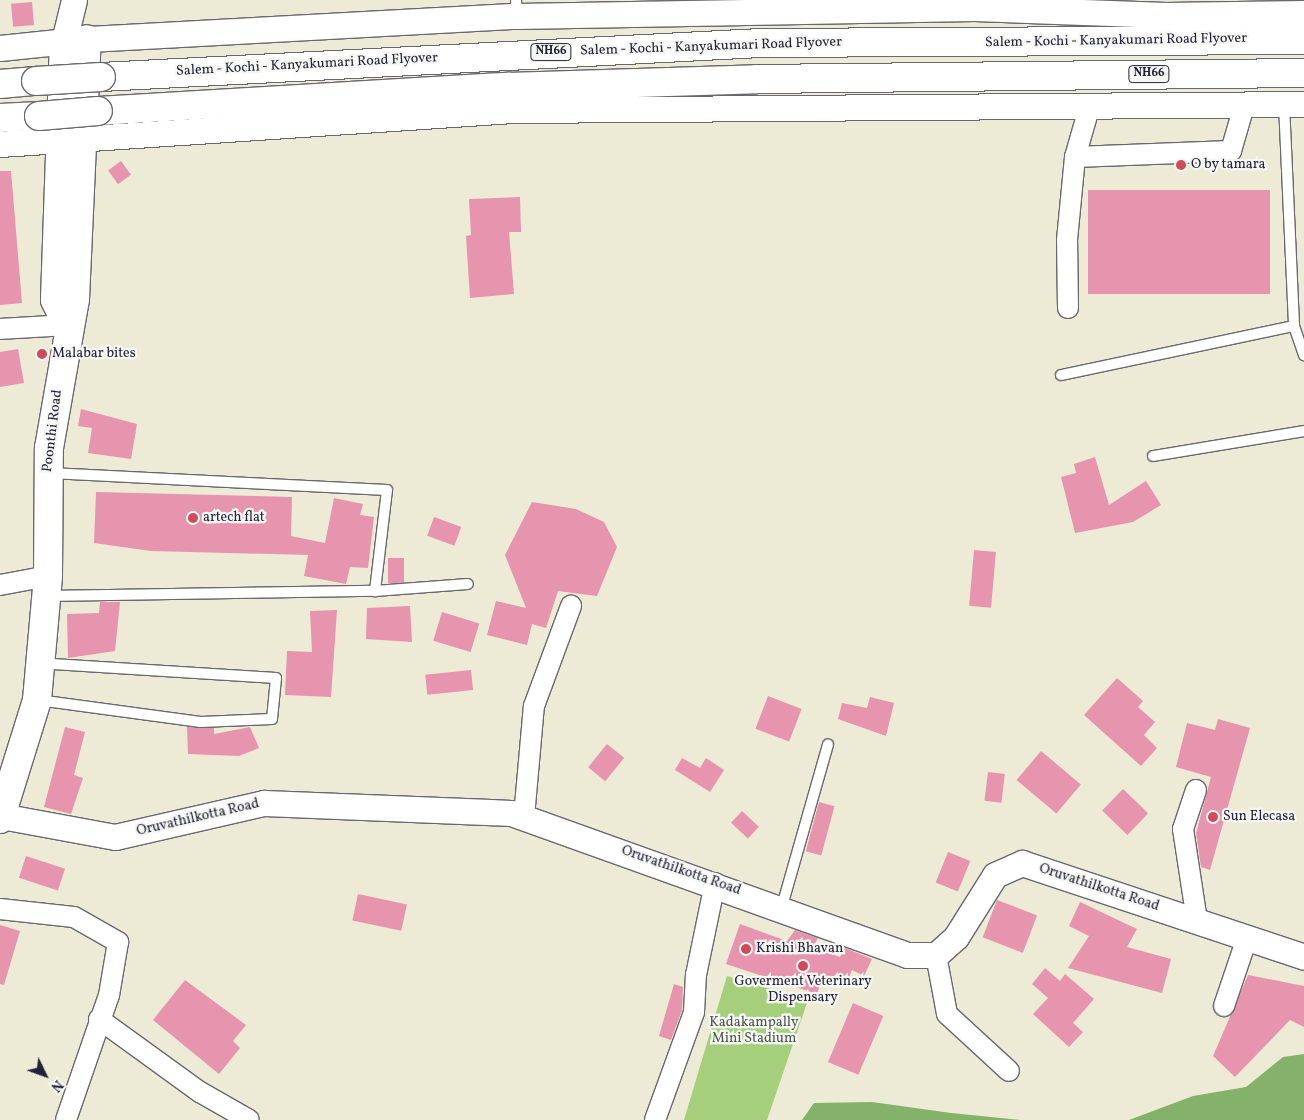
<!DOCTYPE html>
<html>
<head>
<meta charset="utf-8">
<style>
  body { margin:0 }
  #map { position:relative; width:1304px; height:1120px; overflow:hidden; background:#edead5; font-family:Vollkorn,serif }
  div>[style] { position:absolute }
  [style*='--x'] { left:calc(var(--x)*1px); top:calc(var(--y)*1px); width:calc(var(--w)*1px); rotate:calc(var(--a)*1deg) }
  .green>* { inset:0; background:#a5cf7b }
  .forest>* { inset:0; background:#84b26b }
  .building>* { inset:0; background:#e794af; transform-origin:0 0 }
  .roads { filter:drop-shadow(1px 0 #696871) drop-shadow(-1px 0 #696871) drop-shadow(0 1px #696871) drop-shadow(0 -1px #696871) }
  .service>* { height:10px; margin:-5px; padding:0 5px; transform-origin:5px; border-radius:5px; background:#fff }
  .minor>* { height:20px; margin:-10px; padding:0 10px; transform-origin:10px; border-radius:10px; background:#fff }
  .tertiary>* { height:25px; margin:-12.5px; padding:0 12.5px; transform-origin:12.5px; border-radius:12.5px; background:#fff }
  .secondary>* { height:28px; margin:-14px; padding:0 14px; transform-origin:14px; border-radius:14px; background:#fff }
  .trunk>* { height:28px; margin:-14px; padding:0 14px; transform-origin:14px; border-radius:14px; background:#fff }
  .bridges { filter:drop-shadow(1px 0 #696871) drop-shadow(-1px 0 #696871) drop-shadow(0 1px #696871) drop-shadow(0 -1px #696871) }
  .trunk-bridge>* { height:28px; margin:-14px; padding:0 14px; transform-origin:14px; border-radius:14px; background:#fff }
  .dots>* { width:14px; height:14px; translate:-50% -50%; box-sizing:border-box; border:2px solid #f6f6f2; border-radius:50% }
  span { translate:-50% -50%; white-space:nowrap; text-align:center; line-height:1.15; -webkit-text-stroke:4.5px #f6f6f2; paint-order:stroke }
  .shield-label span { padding:1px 4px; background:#f6f6f2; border:1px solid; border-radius:4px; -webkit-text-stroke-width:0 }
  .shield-label { font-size:12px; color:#22223b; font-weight:700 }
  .street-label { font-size:14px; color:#22223b }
  .poi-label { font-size:14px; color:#22223b }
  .left { translate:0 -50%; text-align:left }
  .park-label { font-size:14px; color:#49564e }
  .north { position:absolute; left:20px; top:1050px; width:50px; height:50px; -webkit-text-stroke:4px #f6f6f2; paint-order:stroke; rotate:132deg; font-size:14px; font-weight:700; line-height:20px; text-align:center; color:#22223b }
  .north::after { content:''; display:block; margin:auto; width:18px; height:22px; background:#22223b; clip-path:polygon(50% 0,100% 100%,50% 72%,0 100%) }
</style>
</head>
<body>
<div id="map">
  <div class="green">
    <i style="clip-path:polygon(727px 976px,808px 1000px,767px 1120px,684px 1120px)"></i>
  </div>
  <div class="forest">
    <i style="clip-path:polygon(1304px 1054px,1304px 1120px,1129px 1120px,1193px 1096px,1246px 1087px,1283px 1057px)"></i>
    <i style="clip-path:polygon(872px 1102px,951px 1113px,1020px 1120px,802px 1120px,814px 1103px)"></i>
  </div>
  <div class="building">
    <i style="left:32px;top:2px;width:23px;height:21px;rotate:85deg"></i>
    <i style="left:121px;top:161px;width:17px;height:16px;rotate:54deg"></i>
    <i style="clip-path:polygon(0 171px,11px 171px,22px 303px,0 305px)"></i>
    <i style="left:1270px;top:190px;width:104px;height:182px;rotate:90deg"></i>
    <i style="clip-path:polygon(520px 197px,521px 232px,509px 232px,514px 294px,470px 298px,466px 236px,471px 235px,469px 199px)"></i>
    <i style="clip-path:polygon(18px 349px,24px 383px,0 387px,0 352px)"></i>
    <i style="clip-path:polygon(81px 409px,137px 424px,131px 459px,88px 453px,92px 428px,78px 426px)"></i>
    <i style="clip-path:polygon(1095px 457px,1109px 505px,1146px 481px,1161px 505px,1133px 522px,1075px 533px,1061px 477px,1076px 473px,1074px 464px)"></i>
    <i style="clip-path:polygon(96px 492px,292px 497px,291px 536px,325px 543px,334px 498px,363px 504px,360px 515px,374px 517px,368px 568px,350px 567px,346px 584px,304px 576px,308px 555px,151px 551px,94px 543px)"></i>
    <i style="clip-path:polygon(532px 502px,576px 509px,604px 522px,617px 547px,597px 596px,558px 591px,546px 628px,532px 624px,527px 645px,487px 635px,496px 601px,526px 608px,505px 555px)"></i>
    <i style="left:434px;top:517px;width:29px;height:20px;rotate:20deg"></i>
    <i style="left:974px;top:550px;width:22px;height:56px;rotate:5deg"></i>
    <i style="left:388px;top:558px;width:16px;height:25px"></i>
    <i style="clip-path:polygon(100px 602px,120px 602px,115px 651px,68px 658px,67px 614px,99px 613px)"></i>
    <i style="clip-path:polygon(410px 606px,412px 642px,366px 639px,367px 608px)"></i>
    <i style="clip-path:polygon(337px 610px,331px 697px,285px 695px,287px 651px,312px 652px,310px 611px)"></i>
    <i style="left:442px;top:612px;width:39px;height:30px;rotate:17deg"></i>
    <i style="left:471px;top:670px;width:20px;height:46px;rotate:84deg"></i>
    <i style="clip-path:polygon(1117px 678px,1143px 701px,1138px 707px,1155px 722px,1144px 735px,1157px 748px,1141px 766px,1084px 715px)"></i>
    <i style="left:768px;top:696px;width:36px;height:35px;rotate:21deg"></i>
    <i style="clip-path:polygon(870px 697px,894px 703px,886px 736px,838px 719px,842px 703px,867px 708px)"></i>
    <i style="clip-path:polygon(1218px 719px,1250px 728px,1210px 870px,1201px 867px,1196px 833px,1211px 777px,1176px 767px,1187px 723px,1215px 730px)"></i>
    <i style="clip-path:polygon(65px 727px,85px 732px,74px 775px,83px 778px,71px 814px,44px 807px)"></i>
    <i style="clip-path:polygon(187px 727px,214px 728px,214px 734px,250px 727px,259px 748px,239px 756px,188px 754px)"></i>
    <i style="left:607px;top:744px;width:22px;height:30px;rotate:39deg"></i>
    <i style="left:1041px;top:751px;width:52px;height:38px;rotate:40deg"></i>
    <i style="clip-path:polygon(682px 758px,700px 768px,706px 758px,724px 770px,710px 792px,675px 770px)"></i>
    <i style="left:988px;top:772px;width:17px;height:29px;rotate:7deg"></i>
    <i style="left:1123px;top:789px;width:35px;height:30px;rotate:44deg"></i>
    <i style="left:819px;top:802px;width:16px;height:51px;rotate:15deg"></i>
    <i style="left:742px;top:811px;width:23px;height:16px;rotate:43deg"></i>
    <i style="left:948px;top:852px;width:24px;height:33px;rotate:22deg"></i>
    <i style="left:26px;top:856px;width:41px;height:23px;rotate:18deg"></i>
    <i style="left:358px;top:894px;width:50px;height:27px;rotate:12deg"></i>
    <i style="left:997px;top:900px;width:43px;height:40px;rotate:21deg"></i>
    <i style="clip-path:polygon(1080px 902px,1137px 929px,1127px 947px,1171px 959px,1162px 993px,1068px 968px,1089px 936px,1069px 926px)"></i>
    <i style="clip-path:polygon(740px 924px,787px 941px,795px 930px,818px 938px,813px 947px,840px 957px,845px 948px,872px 959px,864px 976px,852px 970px,846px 985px,823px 976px,817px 994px,726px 964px)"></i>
    <i style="clip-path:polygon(0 925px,20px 931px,4px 985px,0 984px)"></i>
    <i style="clip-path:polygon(1045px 968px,1060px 981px,1065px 974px,1094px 999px,1073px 1023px,1083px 1032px,1069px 1047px,1033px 1014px,1048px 998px,1032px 984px)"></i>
    <i style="clip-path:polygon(1248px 975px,1304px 986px,1304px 1027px,1290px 1020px,1235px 1077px,1213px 1056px)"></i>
    <i style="clip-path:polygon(185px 980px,246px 1025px,233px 1041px,240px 1048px,219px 1074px,153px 1020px)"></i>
    <i style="clip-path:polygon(674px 984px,683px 987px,682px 1010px,671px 1040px,659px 1036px)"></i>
    <i style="left:853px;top:1003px;width:33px;height:64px;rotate:23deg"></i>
  </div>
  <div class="roads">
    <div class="service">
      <i style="--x:516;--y:0;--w:16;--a:86"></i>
      <i style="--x:1284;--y:104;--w:222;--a:87.4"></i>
      <i style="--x:1294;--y:326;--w:31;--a:71"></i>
      <i style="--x:1061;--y:375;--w:238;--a:-11.9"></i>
      <i style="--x:1153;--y:456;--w:153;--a:-9.4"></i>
      <i style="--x:50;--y:473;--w:337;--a:2.9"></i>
      <i style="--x:387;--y:490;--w:102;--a:96.8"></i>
      <i style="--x:46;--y:596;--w:329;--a:-0.9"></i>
      <i style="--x:375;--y:591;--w:93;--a:-4.3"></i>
      <i style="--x:38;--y:700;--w:164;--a:7.7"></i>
      <i style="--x:201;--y:722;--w:71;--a:-2.4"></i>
      <i style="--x:272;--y:719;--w:41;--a:-84.4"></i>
      <i style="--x:276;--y:678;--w:236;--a:-176.4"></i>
      <i style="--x:782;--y:906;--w:168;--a:-74.1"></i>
    </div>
    <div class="minor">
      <i style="--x:1075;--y:157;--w:156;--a:-2.2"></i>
      <i style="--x:1231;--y:151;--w:47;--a:-73.9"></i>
      <i style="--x:1068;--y:308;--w:68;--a:-90.8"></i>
      <i style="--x:1067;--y:240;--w:83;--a:-84.5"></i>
      <i style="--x:1075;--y:157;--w:54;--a:-73.9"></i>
      <i style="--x:0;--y:329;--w:67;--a:-3.4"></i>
      <i style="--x:0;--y:585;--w:49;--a:-10.6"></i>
      <i style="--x:1196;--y:790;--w:41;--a:108.4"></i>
      <i style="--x:1183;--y:829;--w:93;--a:81.3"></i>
      <i style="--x:524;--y:817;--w:111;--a:-84.9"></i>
      <i style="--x:534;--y:706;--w:107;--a:-69.7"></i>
      <i style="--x:0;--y:909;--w:74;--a:6.2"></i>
      <i style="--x:74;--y:917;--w:51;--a:29.6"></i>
      <i style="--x:118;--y:942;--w:54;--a:99.6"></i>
      <i style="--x:109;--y:995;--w:132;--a:109"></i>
      <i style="--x:936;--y:955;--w:60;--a:79.4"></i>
      <i style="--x:947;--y:1014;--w:84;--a:42.6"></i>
      <i style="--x:1224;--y:1006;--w:72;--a:-71.3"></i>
      <i style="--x:99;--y:1019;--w:125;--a:35.9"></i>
      <i style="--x:200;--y:1092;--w:56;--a:29.7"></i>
      <i style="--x:655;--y:1120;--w:115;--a:-70.1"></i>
      <i style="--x:694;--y:1012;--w:37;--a:-87"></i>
      <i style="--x:696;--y:975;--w:94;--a:-78.3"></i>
    </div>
    <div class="tertiary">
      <i style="--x:64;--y:41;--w:42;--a:-76.3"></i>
      <i style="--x:0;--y:48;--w:87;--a:-5.9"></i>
      <i style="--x:87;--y:39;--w:431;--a:-3.1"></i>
      <i style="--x:517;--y:16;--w:457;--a:-1"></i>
      <i style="--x:974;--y:8;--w:192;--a:2.1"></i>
      <i style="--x:1166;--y:15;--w:138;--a:-0.8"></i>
      <i style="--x:0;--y:144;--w:514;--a:-3.79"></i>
      <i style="--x:513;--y:110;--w:791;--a:-0.43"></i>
      <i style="--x:1;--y:816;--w:116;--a:10.4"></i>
      <i style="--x:115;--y:837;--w:153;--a:-12.9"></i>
      <i style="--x:264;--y:803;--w:247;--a:2.3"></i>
      <i style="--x:511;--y:813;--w:421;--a:19.7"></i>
      <i style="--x:907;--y:955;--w:29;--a:0"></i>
      <i style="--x:936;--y:955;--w:27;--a:-42"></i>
      <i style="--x:956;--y:937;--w:73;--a:-57.8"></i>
      <i style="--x:995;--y:875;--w:30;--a:-24"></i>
      <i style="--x:1022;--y:863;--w:297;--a:18.4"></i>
    </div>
    <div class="secondary">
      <i style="--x:64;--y:41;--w:259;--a:92"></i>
      <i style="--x:55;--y:300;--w:28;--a:64"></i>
      <i style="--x:0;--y:819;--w:125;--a:-72.7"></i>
      <i style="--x:37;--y:700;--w:124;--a:-84.9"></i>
      <i style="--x:48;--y:576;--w:128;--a:-89.6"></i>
      <i style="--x:49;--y:448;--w:151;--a:-80.1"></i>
      <i style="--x:75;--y:299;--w:260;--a:-87.4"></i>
    </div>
    <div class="trunk">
      <i style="--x:101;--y:77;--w:660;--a:-2.95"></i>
      <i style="--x:760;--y:43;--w:544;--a:-0.32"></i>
      <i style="--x:0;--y:84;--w:36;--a:-5"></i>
      <i style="--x:98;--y:111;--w:411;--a:-3.4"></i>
      <i style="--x:508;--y:87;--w:249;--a:-1.8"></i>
      <i style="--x:757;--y:79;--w:547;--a:-0.63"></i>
      <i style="--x:0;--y:118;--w:39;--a:-3"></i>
    </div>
  </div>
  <div class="bridges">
    <div class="trunk-bridge">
      <i style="--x:36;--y:81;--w:65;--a:-3.5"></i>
      <i style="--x:39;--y:116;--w:59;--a:-4.8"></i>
    </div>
  </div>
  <div class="dots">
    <i style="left:1181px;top:165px;background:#d1495b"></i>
    <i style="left:42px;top:354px;background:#d1495b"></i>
    <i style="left:193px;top:518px;background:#d1495b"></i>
    <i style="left:1213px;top:817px;background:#d1495b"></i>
    <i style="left:746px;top:949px;background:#d1495b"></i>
    <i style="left:803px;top:966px;background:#d1495b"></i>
  </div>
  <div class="shield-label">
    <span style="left:551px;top:52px">NH66</span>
    <span style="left:1149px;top:74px">NH66</span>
  </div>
  <div class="street-label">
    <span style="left:1116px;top:41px;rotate:-1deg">Salem - Kochi - Kanyakumari Road Flyover</span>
    <span style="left:711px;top:47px;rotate:-2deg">Salem - Kochi - Kanyakumari Road Flyover</span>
    <span style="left:307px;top:65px;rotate:-3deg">Salem - Kochi - Kanyakumari Road Flyover</span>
    <span style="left:53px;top:431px;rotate:-83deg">Poonthi Road</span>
    <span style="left:198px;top:818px;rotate:-13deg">Oruvathilkotta Road</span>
    <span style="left:681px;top:871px;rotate:19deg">Oruvathilkotta Road</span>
    <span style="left:1099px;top:888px;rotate:18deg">Oruvathilkotta Road</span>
  </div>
  <div class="poi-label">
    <span class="left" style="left:1191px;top:165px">O by tamara</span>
    <span class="left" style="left:52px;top:354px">Malabar bites</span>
    <span class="left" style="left:203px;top:518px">artech flat</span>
    <span class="left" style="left:1223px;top:817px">Sun Elecasa</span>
    <span class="left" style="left:756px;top:949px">Krishi Bhavan</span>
    <span style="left:803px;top:990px">Goverment Veterinary<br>Dispensary</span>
  </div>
  <div class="park-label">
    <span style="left:754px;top:1031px">Kadakampally<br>Mini Stadium</span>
  </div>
  <div class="north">N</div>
</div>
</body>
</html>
